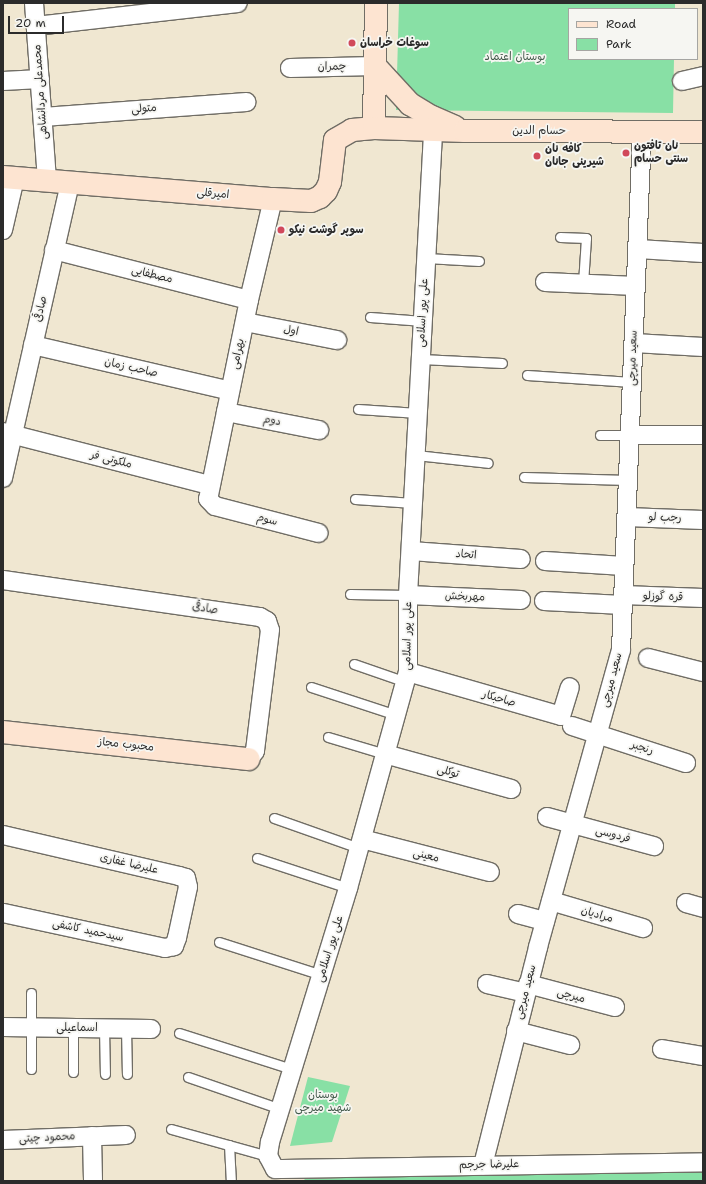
<!DOCTYPE html>
<html>
<head>
<meta charset="utf-8">
<style>
  body { margin:0 }
  #map { position:relative; width:706px; height:1184px; overflow:hidden; background:#f0e7d1; font-family:"Shantell Sans","Playpen Sans Arabic",sans-serif }
  div>[style] { position:absolute }
  [style*='--x'] { left:calc(var(--x)*1px); top:calc(var(--y)*1px); width:calc(var(--w)*1px); rotate:calc(var(--a)*1deg) }
  .green>* { inset:0; background:#88e0a5 }
  .roads { filter:drop-shadow(1px 0 #706d65) drop-shadow(-1px 0 #706d65) drop-shadow(0 1px #706d65) drop-shadow(0 -1px #706d65) }
  .lane>* { height:9px; margin:-4.5px; padding:0 4.5px; transform-origin:4.5px; border-radius:4.5px; background:#fff }
  .street>* { height:18px; margin:-9px; padding:0 9px; transform-origin:9px; border-radius:9px; background:#fff }
  .secondary>* { height:22px; margin:-11px; padding:0 11px; transform-origin:11px; border-radius:11px; background:#fde4d1 }
  .dots>* { width:11px; height:11px; translate:-50% -50%; box-sizing:border-box; border:2px solid #f6f6f2; border-radius:50% }
  span { translate:-50% -50%; white-space:nowrap; text-align:center; line-height:1.15; -webkit-text-stroke:3.5px #f6f6f2; paint-order:stroke }
  .poi-label { font-size:11px; color:#2b2b2b; font-weight:700 }
  .left { translate:0 -50%; text-align:left }
  .park-label { font-size:11px; color:#42584a }
  .street-label { font-size:11px; color:#2b2b2b }
  .frame { position:absolute; inset:0; border:4px solid #2b2b2b; pointer-events:none }
  .legend { position:absolute; left:568px; top:8px; width:130px; height:52px; box-sizing:border-box; background:#f6f6f2; border:1px solid #a5a5a2; margin:0; padding:5px 7px; list-style:none; font-size:12px; color:#2b2b2b }
  .legend li { display:flex; align-items:center; gap:8px; height:20px }
  .legend b { width:20px; border:1px solid #a5a5a2 }
  .scale { position:absolute; left:8px; top:16px; width:56px; height:18px; box-sizing:border-box; border:2px solid #2b2b2b; border-top:0; padding-left:5px; font-size:12px; line-height:14px; white-space:nowrap; color:#2b2b2b; -webkit-text-stroke:3px #f6f6f2; paint-order:stroke }
</style>
</head>
<body>
<div id="map">
  <div class="green">
    <i style="clip-path:polygon(399px 3px,675px 3px,675px 9px,569px 9px,569px 59px,674px 59px,673px 113px,396px 110px)"></i>
    <i style="clip-path:polygon(308px 1077px,350px 1086px,332px 1142px,290px 1146px)"></i>
    <i style="clip-path:polygon(703px 1169px,703px 1181px,303px 1181px,305px 1179px)"></i>
  </div>
  <div class="roads">
    <div class="lane">
      <i style="--x:560;--y:237;--w:26;--a:2"></i>
      <i style="--x:586;--y:238;--w:45;--a:93.8"></i>
      <i style="--x:426;--y:258;--w:53;--a:3.2"></i>
      <i style="--x:370;--y:317;--w:53;--a:4.3"></i>
      <i style="--x:421;--y:359;--w:81;--a:2.8"></i>
      <i style="--x:527;--y:375;--w:105;--a:3.8"></i>
      <i style="--x:358;--y:409;--w:60;--a:3.8"></i>
      <i style="--x:600;--y:435;--w:30;--a:0"></i>
      <i style="--x:416;--y:455;--w:72;--a:6.3"></i>
      <i style="--x:524;--y:477;--w:104;--a:1.7"></i>
      <i style="--x:355;--y:499;--w:58;--a:3.9"></i>
      <i style="--x:350;--y:594;--w:58;--a:1"></i>
      <i style="--x:354;--y:664;--w:55;--a:19.1"></i>
      <i style="--x:311;--y:687;--w:89;--a:18.2"></i>
      <i style="--x:328;--y:737;--w:59;--a:16.6"></i>
      <i style="--x:274;--y:818;--w:90;--a:19.4"></i>
      <i style="--x:257;--y:858;--w:96;--a:18.2"></i>
      <i style="--x:219;--y:942;--w:108;--a:17.8"></i>
      <i style="--x:31;--y:993;--w:76;--a:90"></i>
      <i style="--x:73;--y:1028;--w:44;--a:90"></i>
      <i style="--x:104;--y:1028;--w:46;--a:88.8"></i>
      <i style="--x:126;--y:1028;--w:46;--a:88.8"></i>
      <i style="--x:179;--y:1033;--w:119;--a:17.7"></i>
      <i style="--x:188;--y:1077;--w:98;--a:19"></i>
      <i style="--x:171;--y:1129;--w:101;--a:15.6"></i>
      <i style="--x:229;--y:1145;--w:36;--a:87"></i>
    </div>
    <div class="street">
      <i style="--x:34;--y:3;--w:177;--a:85.8"></i>
      <i style="--x:36;--y:26;--w:203;--a:-6.5"></i>
      <i style="--x:290;--y:68;--w:85;--a:-1.3"></i>
      <i style="--x:3;--y:81;--w:37;--a:-3"></i>
      <i style="--x:682;--y:81;--w:22;--a:-13"></i>
      <i style="--x:43;--y:117;--w:204;--a:-4.2"></i>
      <i style="--x:273;--y:199;--w:104;--a:103.4"></i>
      <i style="--x:249;--y:300;--w:203;--a:101.6"></i>
      <i style="--x:208;--y:499;--w:10;--a:45"></i>
      <i style="--x:215;--y:506;--w:107;--a:14.6"></i>
      <i style="--x:3;--y:230;--w:53;--a:-77"></i>
      <i style="--x:638;--y:249;--w:65;--a:3.5"></i>
      <i style="--x:54;--y:250;--w:201;--a:14.4"></i>
      <i style="--x:545;--y:282;--w:91;--a:2.5"></i>
      <i style="--x:245;--y:322;--w:94;--a:11.1"></i>
      <i style="--x:634;--y:343;--w:69;--a:3.3"></i>
      <i style="--x:33;--y:345;--w:202;--a:13.1"></i>
      <i style="--x:226;--y:412;--w:95;--a:11"></i>
      <i style="--x:3;--y:432;--w:214;--a:14.4"></i>
      <i style="--x:630;--y:435;--w:73;--a:0"></i>
      <i style="--x:3;--y:478;--w:303;--a:-77.2"></i>
      <i style="--x:627;--y:517;--w:76;--a:2.3"></i>
      <i style="--x:411;--y:551;--w:110;--a:4.2"></i>
      <i style="--x:545;--y:561;--w:79;--a:3.6"></i>
      <i style="--x:3;--y:580;--w:260;--a:8.2"></i>
      <i style="--x:260;--y:617;--w:8;--a:30"></i>
      <i style="--x:267;--y:621;--w:9;--a:72"></i>
      <i style="--x:270;--y:630;--w:122;--a:97.1"></i>
      <i style="--x:255;--y:751;--w:10;--a:127"></i>
      <i style="--x:408;--y:595;--w:113;--a:2.5"></i>
      <i style="--x:623;--y:595;--w:80;--a:2.1"></i>
      <i style="--x:544;--y:601;--w:79;--a:2.9"></i>
      <i style="--x:648;--y:658;--w:57;--a:14.3"></i>
      <i style="--x:408;--y:672;--w:159;--a:16"></i>
      <i style="--x:561;--y:716;--w:30;--a:-73"></i>
      <i style="--x:572;--y:726;--w:120;--a:18"></i>
      <i style="--x:385;--y:754;--w:131;--a:15.5"></i>
      <i style="--x:547;--y:817;--w:111;--a:15.2"></i>
      <i style="--x:3;--y:835;--w:181;--a:13.1"></i>
      <i style="--x:179;--y:876;--w:7;--a:16"></i>
      <i style="--x:186;--y:878;--w:9;--a:77"></i>
      <i style="--x:188;--y:887;--w:52;--a:102.2"></i>
      <i style="--x:177;--y:938;--w:9;--a:111"></i>
      <i style="--x:174;--y:946;--w:9;--a:167"></i>
      <i style="--x:165;--y:948;--w:166;--a:-167.8"></i>
      <i style="--x:362;--y:839;--w:132;--a:14.5"></i>
      <i style="--x:551;--y:901;--w:96;--a:16.4"></i>
      <i style="--x:686;--y:903;--w:18;--a:16"></i>
      <i style="--x:518;--y:914;--w:28;--a:15"></i>
      <i style="--x:487;--y:984;--w:40;--a:13"></i>
      <i style="--x:528;--y:984;--w:90;--a:14.8"></i>
      <i style="--x:3;--y:1027;--w:148;--a:0.8"></i>
      <i style="--x:516;--y:1031;--w:56;--a:14.5"></i>
      <i style="--x:662;--y:1049;--w:42;--a:9.7"></i>
      <i style="--x:92;--y:1136;--w:45;--a:88.7"></i>
      <i style="--x:3;--y:1140;--w:123;--a:-2.3"></i>
      <i style="--x:483;--y:1165;--w:225;--a:-75.8"></i>
      <i style="--x:538;--y:947;--w:308;--a:-74.4"></i>
      <i style="--x:621;--y:650;--w:518;--a:-87.68"></i>
      <i style="--x:275;--y:1169;--w:15;--a:-118"></i>
      <i style="--x:268;--y:1156;--w:14;--a:-82"></i>
      <i style="--x:270;--y:1142;--w:266;--a:-72.9"></i>
      <i style="--x:348;--y:888;--w:224;--a:-74.5"></i>
      <i style="--x:408;--y:672;--w:77;--a:-90"></i>
      <i style="--x:408;--y:595;--w:466;--a:-86.9"></i>
      <i style="--x:275;--y:1169;--w:428;--a:-0.9"></i>
    </div>
    <div class="secondary">
      <i style="--x:375;--y:66;--w:52;--a:47.4"></i>
      <i style="--x:410;--y:104;--w:26;--a:31"></i>
      <i style="--x:432;--y:117;--w:25;--a:23"></i>
      <i style="--x:374;--y:128;--w:125;--a:-89.1"></i>
      <i style="--x:3;--y:177;--w:271;--a:4.7"></i>
      <i style="--x:273;--y:199;--w:38;--a:3"></i>
      <i style="--x:311;--y:201;--w:10;--a:-24"></i>
      <i style="--x:320;--y:197;--w:8;--a:-45"></i>
      <i style="--x:326;--y:191;--w:10;--a:-66"></i>
      <i style="--x:330;--y:182;--w:42;--a:-83.2"></i>
      <i style="--x:335;--y:140;--w:20;--a:-30"></i>
      <i style="--x:352;--y:130;--w:22;--a:-5"></i>
      <i style="--x:374;--y:128;--w:91;--a:1.9"></i>
      <i style="--x:465;--y:131;--w:238;--a:0.2"></i>
      <i style="--x:3;--y:732;--w:247;--a:6.3"></i>
    </div>
  </div>
  <div class="dots">
    <i style="left:352px;top:43px;background:#d1495b"></i>
    <i style="left:626px;top:153px;background:#d1495b"></i>
    <i style="left:537px;top:156px;background:#d1495b"></i>
    <i style="left:281px;top:230px;background:#d1495b"></i>
  </div>
  <div class="poi-label">
    <span class="left" style="left:360px;top:43px">سوغات خراسان</span>
    <span class="left" style="left:634px;top:153px">نان تافتون<br>سنتی حسام</span>
    <span class="left" style="left:545px;top:156px">کافه نان<br>شیرینی جانان</span>
    <span class="left" style="left:289px;top:230px">سوپر گوشت نیکو</span>
  </div>
  <div class="park-label">
    <span style="left:515px;top:57px">بوستان اعتماد</span>
    <span style="left:323px;top:1102px">بوستان<br>شهید میرچی</span>
  </div>
  <div class="street-label">
    <span style="left:332px;top:67px;rotate:-1deg">چمران</span>
    <span style="left:41px;top:92px;rotate:-94deg">محمدعلی مردانشاهی</span>
    <span style="left:144px;top:109px;rotate:-4deg">متولی</span>
    <span style="left:539px;top:131px">حسام الدین</span>
    <span style="left:213px;top:194px;rotate:5deg">امیرقلی</span>
    <span style="left:152px;top:275px;rotate:14deg">مصطفایی</span>
    <span style="left:41px;top:309px;rotate:-77deg">صادقی</span>
    <span style="left:423px;top:313px;rotate:-87deg">علی پور اسلامی</span>
    <span style="left:291px;top:331px;rotate:11deg">اول</span>
    <span style="left:238px;top:354px;rotate:-78deg">بهرامی</span>
    <span style="left:633px;top:358px;rotate:-88deg">سعید میرچی</span>
    <span style="left:131px;top:368px;rotate:13deg">صاحب زمان</span>
    <span style="left:272px;top:421px;rotate:11deg">دوم</span>
    <span style="left:111px;top:460px;rotate:14deg">ملکوتی فر</span>
    <span style="left:665px;top:518px;rotate:2deg">رجب لو</span>
    <span style="left:267px;top:520px;rotate:15deg">سوم</span>
    <span style="left:466px;top:555px;rotate:4deg">اتحاد</span>
    <span style="left:465px;top:597px;rotate:2deg">مهربخش</span>
    <span style="left:663px;top:597px;rotate:2deg">قره گوزلو</span>
    <span style="left:205px;top:609px;rotate:8deg">صادقی</span>
    <span style="left:408px;top:636px;rotate:-89deg">علی پور اسلامی</span>
    <span style="left:612px;top:680px;rotate:-75deg">سعید میرچی</span>
    <span style="left:499px;top:699px;rotate:16deg">صاحبکار</span>
    <span style="left:126px;top:745px;rotate:6deg">محبوب مجاز</span>
    <span style="left:642px;top:748px;rotate:18deg">رنجبر</span>
    <span style="left:448px;top:772px;rotate:15deg">توکلی</span>
    <span style="left:613px;top:835px;rotate:15deg">فردوسی</span>
    <span style="left:426px;top:856px;rotate:14deg">معینی</span>
    <span style="left:129px;top:864px;rotate:13deg">علیرضا غفاری</span>
    <span style="left:597px;top:915px;rotate:16deg">مرادیان</span>
    <span style="left:88px;top:931px;rotate:12deg">سیدحمید کاشفی</span>
    <span style="left:330px;top:949px;rotate:-73deg">علی پور اسلامی</span>
    <span style="left:526px;top:992px;rotate:-75deg">سعید میرچی</span>
    <span style="left:571px;top:996px;rotate:15deg">میرچی</span>
    <span style="left:77px;top:1028px">اسماعیلی</span>
    <span style="left:47px;top:1138px;rotate:-3deg">محمود چیتی</span>
    <span style="left:489px;top:1165px;rotate:-1deg">علیرضا جرجم</span>
  </div>
  <div class="frame"></div>
  <ul class="legend">
  <li><b style="height:5px;background:#fde4d1"></b>Road</li>
  <li><b style="height:11px;background:#88e0a5"></b>Park</li>
  </ul>
  <div class="scale">20 m</div>
</div>
</body>
</html>
